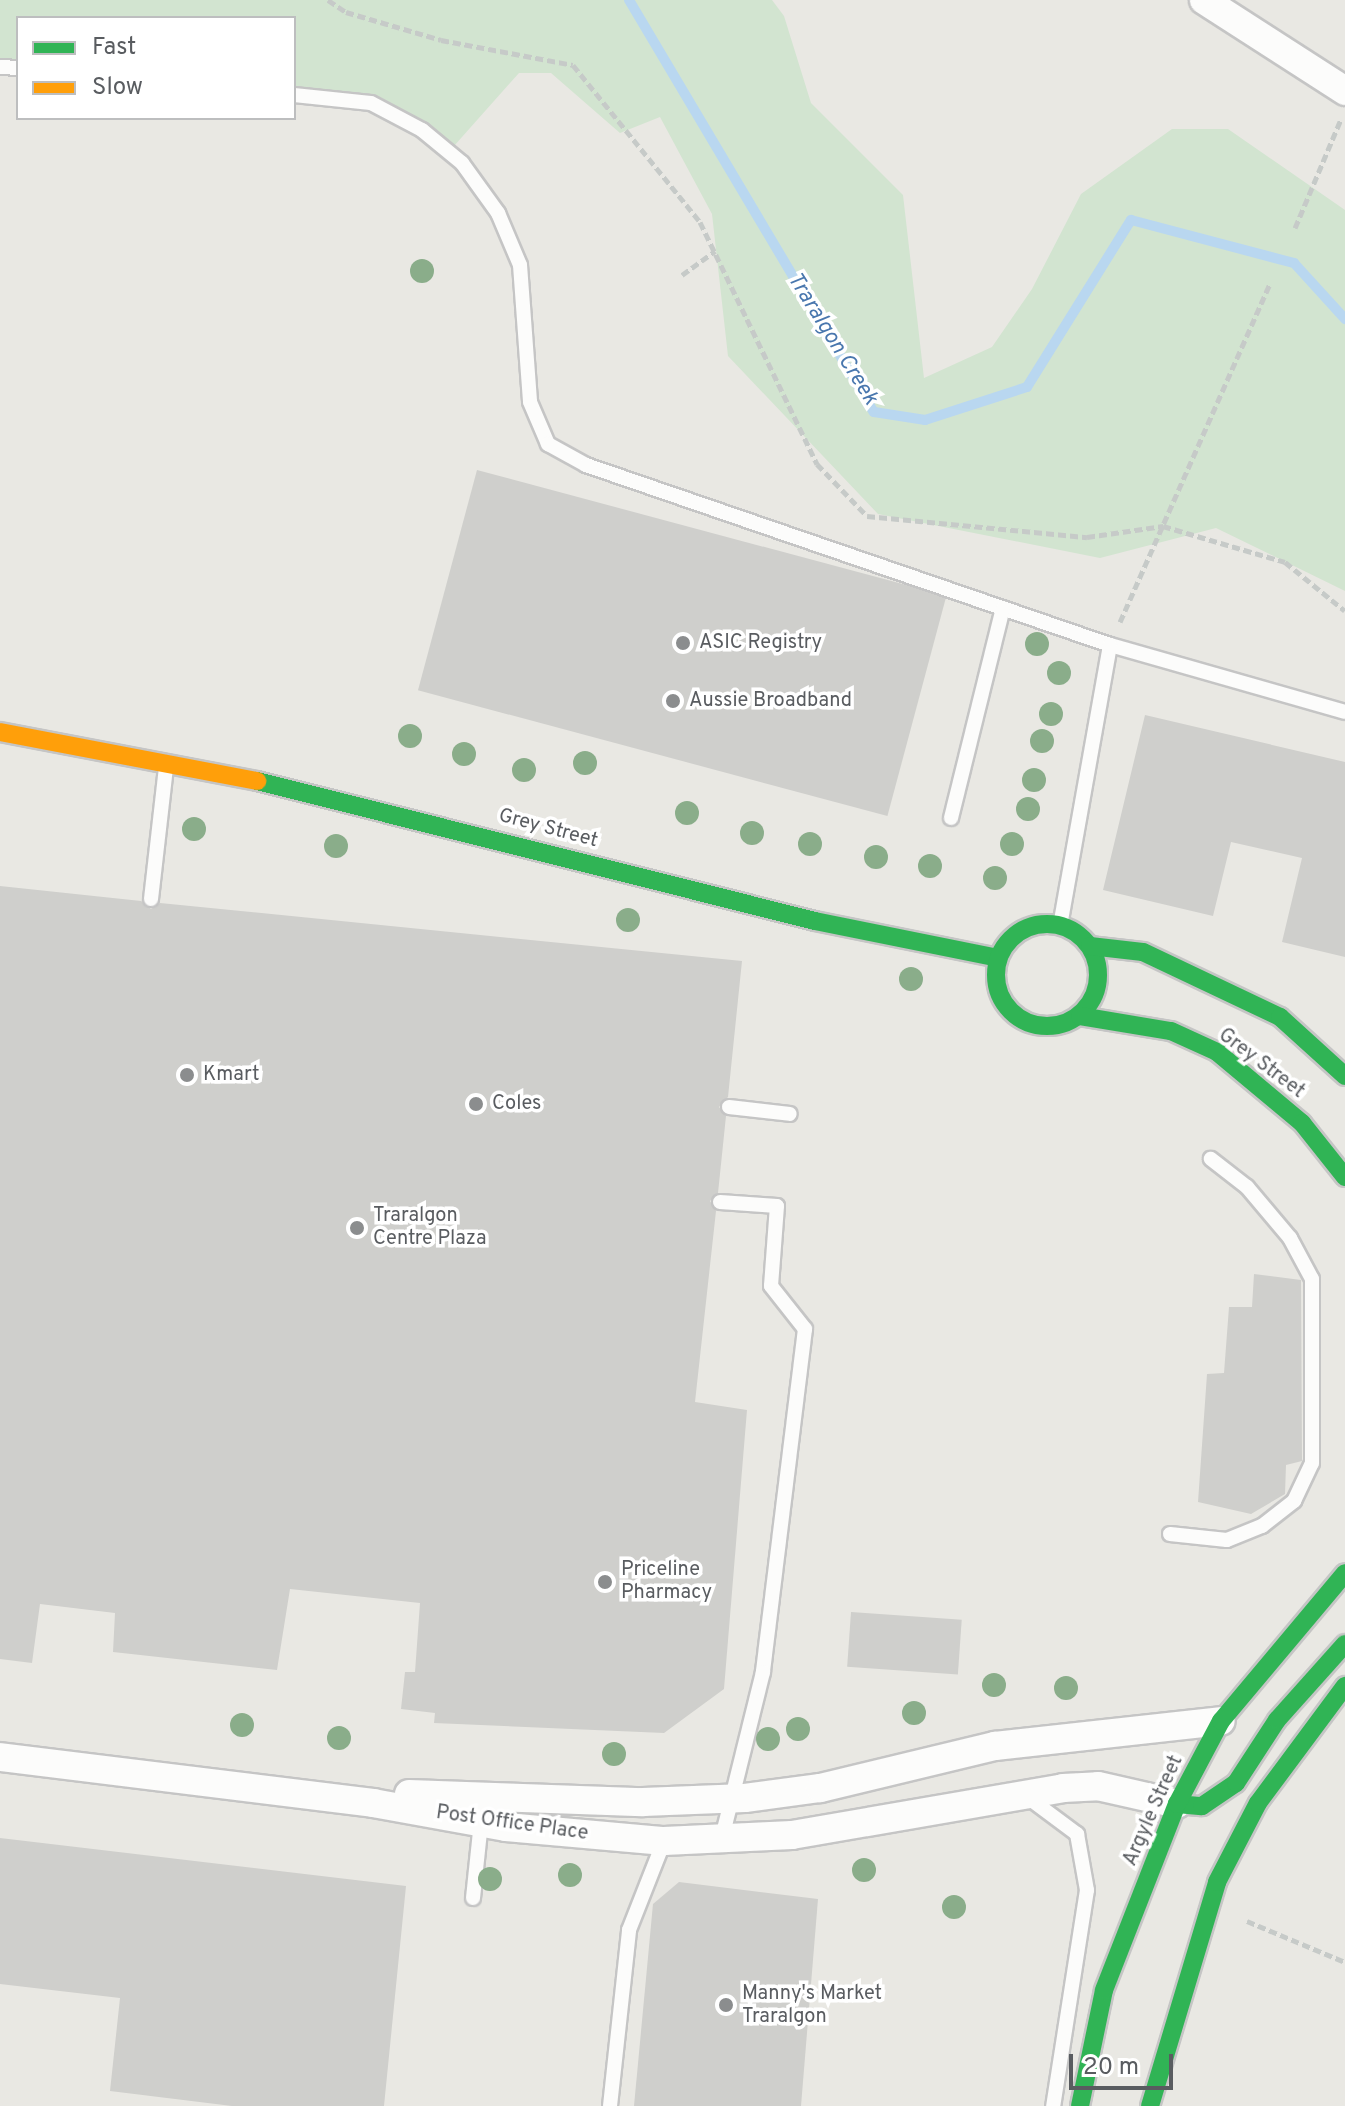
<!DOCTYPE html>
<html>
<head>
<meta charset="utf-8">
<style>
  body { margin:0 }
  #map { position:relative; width:1345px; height:2106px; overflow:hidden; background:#e9e8e3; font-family:Overpass,sans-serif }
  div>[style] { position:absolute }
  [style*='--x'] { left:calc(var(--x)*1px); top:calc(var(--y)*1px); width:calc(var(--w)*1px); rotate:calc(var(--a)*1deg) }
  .green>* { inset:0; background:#d2e4d0 }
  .stream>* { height:10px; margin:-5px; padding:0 5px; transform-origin:5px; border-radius:5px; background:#b9d7f0 }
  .building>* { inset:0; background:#cfcfcc; transform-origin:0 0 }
  .path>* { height:5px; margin-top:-2.5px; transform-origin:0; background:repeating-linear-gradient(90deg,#c6cac8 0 8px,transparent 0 12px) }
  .roads { filter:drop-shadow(2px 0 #c5c5c5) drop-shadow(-2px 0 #c5c5c5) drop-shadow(0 2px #c5c5c5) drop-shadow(0 -2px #c5c5c5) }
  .lane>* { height:14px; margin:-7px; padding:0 7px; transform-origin:7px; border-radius:7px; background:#fcfcfb }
  .street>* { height:28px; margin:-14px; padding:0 14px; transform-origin:14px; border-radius:14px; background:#fcfcfb }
  .fast>* { height:18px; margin:-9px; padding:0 9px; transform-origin:9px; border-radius:9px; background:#30b455 }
  .fast>.ring { margin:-9px; padding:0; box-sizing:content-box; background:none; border:18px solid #30b455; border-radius:50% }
  .slow>* { height:18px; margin:-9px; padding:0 9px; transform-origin:9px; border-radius:9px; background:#ff9f0a }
  .trees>* { width:24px; height:24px; margin:-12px; border-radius:50%; background:#8aad8a }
  .dots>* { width:22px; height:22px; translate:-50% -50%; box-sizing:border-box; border:4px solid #fff; border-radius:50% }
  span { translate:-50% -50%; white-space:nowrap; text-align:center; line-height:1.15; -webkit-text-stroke:7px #fff; paint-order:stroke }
  .poi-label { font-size:20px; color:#595c60 }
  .left { translate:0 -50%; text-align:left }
  .street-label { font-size:20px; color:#595c60 }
  .water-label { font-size:22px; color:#4977ae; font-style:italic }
  .legend { position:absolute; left:16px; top:16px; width:280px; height:104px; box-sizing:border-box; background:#fff; border:2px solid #bdbebf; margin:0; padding:10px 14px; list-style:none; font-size:24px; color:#595c60 }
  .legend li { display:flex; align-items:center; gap:16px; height:40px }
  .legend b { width:40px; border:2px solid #bdbebf }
  .scale { position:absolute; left:1069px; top:2054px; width:104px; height:36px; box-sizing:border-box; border:4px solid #595c60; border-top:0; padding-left:10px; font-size:24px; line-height:28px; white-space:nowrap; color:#595c60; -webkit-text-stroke:6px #fff; paint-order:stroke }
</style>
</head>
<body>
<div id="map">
  <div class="green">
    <i style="clip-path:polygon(0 0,772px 0,784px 16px,811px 103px,903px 195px,924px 378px,992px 347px,1032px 289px,1081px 194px,1172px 129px,1228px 129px,1345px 210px,1345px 591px,1216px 528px,1100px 558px,878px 514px,728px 356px,712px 214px,660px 117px,620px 133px,551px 73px,519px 73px,454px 146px,387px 101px,294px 95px,294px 18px,18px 18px,18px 68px,0 67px)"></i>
  </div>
  <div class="stream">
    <i style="--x:629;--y:0;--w:479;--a:59.3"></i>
    <i style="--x:874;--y:412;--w:52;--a:8.9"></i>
    <i style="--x:925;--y:420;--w:107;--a:-17.9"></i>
    <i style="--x:1027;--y:387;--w:197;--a:-58.1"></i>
    <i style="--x:1131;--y:220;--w:169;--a:14.8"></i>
    <i style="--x:1294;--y:263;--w:76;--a:47.7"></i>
  </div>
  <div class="building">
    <i style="left:477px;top:470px;width:486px;height:228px;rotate:15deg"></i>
    <i style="clip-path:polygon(1145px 715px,1345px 762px,1345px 957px,1282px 942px,1302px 858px,1231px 842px,1213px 916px,1103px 890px)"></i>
    <i style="clip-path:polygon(0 886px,141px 901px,151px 909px,160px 903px,742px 961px,728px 1097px,719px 1107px,726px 1116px,718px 1193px,710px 1201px,716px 1211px,695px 1402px,747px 1410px,724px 1689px,664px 1733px,434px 1723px,435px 1713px,401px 1709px,405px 1672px,415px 1672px,420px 1603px,290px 1589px,277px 1670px,113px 1652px,115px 1613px,40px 1604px,32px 1663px,0 1659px)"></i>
    <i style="clip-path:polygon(1254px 1274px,1301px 1280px,1302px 1461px,1286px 1465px,1285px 1494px,1251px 1514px,1198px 1502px,1207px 1374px,1224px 1373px,1229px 1307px,1252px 1307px)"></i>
    <i style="left:851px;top:1612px;width:111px;height:55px;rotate:4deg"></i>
    <i style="clip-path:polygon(0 1838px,406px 1886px,384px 2106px,232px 2106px,110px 2091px,120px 1998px,0 1984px)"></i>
    <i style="clip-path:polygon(679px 1882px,818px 1899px,801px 2106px,634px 2106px,653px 1904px)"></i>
  </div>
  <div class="path">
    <i style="--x:328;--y:0;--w:22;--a:34"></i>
    <i style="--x:346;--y:12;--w:99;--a:16.4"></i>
    <i style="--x:441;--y:40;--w:134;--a:10.7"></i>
    <i style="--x:573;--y:65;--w:202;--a:51"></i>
    <i style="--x:700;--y:222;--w:269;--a:64.2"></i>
    <i style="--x:817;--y:464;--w:72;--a:46.1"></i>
    <i style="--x:867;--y:516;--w:221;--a:5.5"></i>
    <i style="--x:1087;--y:537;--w:77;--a:-8.2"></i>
    <i style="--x:1163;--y:526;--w:127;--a:16.4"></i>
    <i style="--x:1285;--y:562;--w:77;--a:39.2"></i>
    <i style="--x:1295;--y:228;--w:118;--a:-67.1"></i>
    <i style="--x:682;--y:275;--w:41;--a:-36"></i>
    <i style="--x:1120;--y:622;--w:371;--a:-66.1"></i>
    <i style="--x:1247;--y:1921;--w:106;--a:22.7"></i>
  </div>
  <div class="roads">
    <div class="lane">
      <i style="--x:0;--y:67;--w:18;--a:3"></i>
      <i style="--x:294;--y:95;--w:77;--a:5.9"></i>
      <i style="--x:371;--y:103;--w:58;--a:27.9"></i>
      <i style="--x:422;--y:130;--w:52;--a:39.5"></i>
      <i style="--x:462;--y:163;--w:62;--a:54.2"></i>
      <i style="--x:498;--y:213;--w:56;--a:67.1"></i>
      <i style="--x:520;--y:265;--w:137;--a:85.8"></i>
      <i style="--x:530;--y:402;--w:46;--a:66.8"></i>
      <i style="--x:548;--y:444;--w:43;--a:28.9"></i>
      <i style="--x:586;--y:465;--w:554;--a:18.96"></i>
      <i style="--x:1110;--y:645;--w:244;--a:15.9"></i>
      <i style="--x:951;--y:818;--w:216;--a:-76.1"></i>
      <i style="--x:151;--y:899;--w:132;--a:-83.5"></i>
      <i style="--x:1060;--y:926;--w:285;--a:-79.9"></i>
      <i style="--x:729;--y:1107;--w:61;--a:6.5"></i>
      <i style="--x:720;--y:1202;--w:57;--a:4"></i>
      <i style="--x:777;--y:1206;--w:80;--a:94.3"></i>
      <i style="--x:771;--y:1286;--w:55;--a:51.7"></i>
      <i style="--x:805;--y:1329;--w:346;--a:97"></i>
      <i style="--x:763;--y:1672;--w:171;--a:103.9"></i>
      <i style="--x:1170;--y:1534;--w:57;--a:6"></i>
      <i style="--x:1227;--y:1540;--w:38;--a:-22"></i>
      <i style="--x:1262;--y:1526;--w:41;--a:-38"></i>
      <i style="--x:1294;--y:1501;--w:42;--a:-64.7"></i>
      <i style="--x:1312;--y:1463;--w:184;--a:-90"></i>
      <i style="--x:1312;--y:1279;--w:47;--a:-118.2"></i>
      <i style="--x:1290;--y:1238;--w:67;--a:-130.1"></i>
      <i style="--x:1247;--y:1187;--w:46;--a:-142.1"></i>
      <i style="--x:1026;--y:1796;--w:64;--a:36.7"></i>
      <i style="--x:1077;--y:1834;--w:57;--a:79.9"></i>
      <i style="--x:1087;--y:1890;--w:219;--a:98.9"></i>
      <i style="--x:473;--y:1898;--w:76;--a:-84"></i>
      <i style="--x:610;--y:2106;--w:177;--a:-83.8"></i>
      <i style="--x:629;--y:1930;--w:96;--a:-68.5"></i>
    </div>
    <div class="street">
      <i style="--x:1204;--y:0;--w:168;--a:32.8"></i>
      <i style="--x:0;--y:1757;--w:376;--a:7"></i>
      <i style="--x:373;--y:1803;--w:135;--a:10.2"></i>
      <i style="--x:506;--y:1827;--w:159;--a:5.1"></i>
      <i style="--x:664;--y:1841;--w:128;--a:-2.7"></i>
      <i style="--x:792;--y:1835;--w:275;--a:-9.8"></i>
      <i style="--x:1063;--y:1788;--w:35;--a:-3"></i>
      <i style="--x:1098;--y:1786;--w:81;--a:12.8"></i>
      <i style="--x:409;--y:1794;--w:234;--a:2"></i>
      <i style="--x:643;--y:1802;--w:102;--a:-2.2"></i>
      <i style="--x:745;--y:1798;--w:76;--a:-7.6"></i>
      <i style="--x:820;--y:1788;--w:180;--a:-13.5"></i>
      <i style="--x:995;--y:1746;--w:227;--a:-6.3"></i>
    </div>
    <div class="fast">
      <i style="--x:257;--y:781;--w:575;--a:14.08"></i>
      <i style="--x:815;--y:921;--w:187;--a:11.4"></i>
      <i class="ring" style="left:996px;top:924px;width:84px;height:84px"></i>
      <i style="--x:1090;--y:946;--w:53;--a:6.5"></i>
      <i style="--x:1143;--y:952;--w:152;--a:25.4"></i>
      <i style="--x:1280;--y:1017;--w:88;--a:42.2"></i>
      <i style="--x:1080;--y:1016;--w:92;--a:9.4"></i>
      <i style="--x:1171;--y:1031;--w:51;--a:24.5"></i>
      <i style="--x:1217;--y:1052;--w:111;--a:39.9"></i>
      <i style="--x:1302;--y:1123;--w:69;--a:51.5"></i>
      <i style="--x:1177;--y:1804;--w:25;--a:5"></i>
      <i style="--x:1202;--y:1806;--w:41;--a:-34.1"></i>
      <i style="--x:1236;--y:1783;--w:75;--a:-56.9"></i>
      <i style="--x:1277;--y:1720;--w:102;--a:-48.2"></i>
      <i style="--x:1080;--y:2106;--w:118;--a:-78.3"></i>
      <i style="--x:1104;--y:1990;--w:200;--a:-68.6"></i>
      <i style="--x:1177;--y:1804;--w:94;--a:-62.1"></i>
      <i style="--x:1221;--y:1721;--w:193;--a:-50"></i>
      <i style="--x:1150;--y:2106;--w:234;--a:-73.3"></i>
      <i style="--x:1217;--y:1882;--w:89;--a:-62.6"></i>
      <i style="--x:1258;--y:1803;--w:146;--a:-53.4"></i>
    </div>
    <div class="slow">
      <i style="--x:0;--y:732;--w:262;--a:10.8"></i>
    </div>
  </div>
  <div class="trees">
    <i style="left:422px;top:271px"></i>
    <i style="left:1037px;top:644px"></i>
    <i style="left:1059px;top:673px"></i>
    <i style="left:1051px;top:714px"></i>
    <i style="left:410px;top:736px"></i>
    <i style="left:1042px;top:741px"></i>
    <i style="left:464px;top:754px"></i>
    <i style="left:585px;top:763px"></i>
    <i style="left:524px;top:770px"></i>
    <i style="left:1034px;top:780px"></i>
    <i style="left:1028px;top:809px"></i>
    <i style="left:687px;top:813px"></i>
    <i style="left:194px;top:829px"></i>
    <i style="left:752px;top:833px"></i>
    <i style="left:810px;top:844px"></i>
    <i style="left:1012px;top:844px"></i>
    <i style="left:336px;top:846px"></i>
    <i style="left:876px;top:857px"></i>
    <i style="left:930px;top:866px"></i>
    <i style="left:995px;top:878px"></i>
    <i style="left:628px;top:920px"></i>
    <i style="left:911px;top:979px"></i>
    <i style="left:994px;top:1685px"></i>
    <i style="left:1066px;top:1688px"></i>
    <i style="left:914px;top:1713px"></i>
    <i style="left:242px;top:1725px"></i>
    <i style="left:798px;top:1729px"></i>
    <i style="left:339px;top:1738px"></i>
    <i style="left:768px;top:1739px"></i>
    <i style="left:614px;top:1754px"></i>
    <i style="left:864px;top:1870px"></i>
    <i style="left:570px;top:1875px"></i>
    <i style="left:490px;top:1879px"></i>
    <i style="left:954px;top:1907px"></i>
  </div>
  <div class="dots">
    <i style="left:683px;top:643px;background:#8b8d8e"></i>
    <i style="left:673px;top:701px;background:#8b8d8e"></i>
    <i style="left:187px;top:1075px;background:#8b8d8e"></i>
    <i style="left:476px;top:1104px;background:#8b8d8e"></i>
    <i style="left:357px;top:1228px;background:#8b8d8e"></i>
    <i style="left:605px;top:1582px;background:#8b8d8e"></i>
    <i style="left:726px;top:2005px;background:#8b8d8e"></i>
  </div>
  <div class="poi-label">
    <span class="left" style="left:699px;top:643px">ASIC Registry</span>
    <span class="left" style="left:689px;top:701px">Aussie Broadband</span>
    <span class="left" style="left:203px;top:1075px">Kmart</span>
    <span class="left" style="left:492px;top:1104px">Coles</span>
    <span class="left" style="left:373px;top:1228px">Traralgon<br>Centre Plaza</span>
    <span class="left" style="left:621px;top:1582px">Priceline<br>Pharmacy</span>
    <span class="left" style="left:742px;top:2006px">Manny's Market<br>Traralgon</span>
  </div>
  <div class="street-label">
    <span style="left:548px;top:829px;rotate:15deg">Grey Street</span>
    <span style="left:1261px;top:1064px;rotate:37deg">Grey Street</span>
    <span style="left:1154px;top:1811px;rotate:-66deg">Argyle Street</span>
    <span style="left:512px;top:1824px;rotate:8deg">Post Office Place</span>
  </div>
  <div class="water-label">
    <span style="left:832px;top:339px;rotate:58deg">Traralgon Creek</span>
  </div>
  <ul class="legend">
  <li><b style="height:10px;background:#30b455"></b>Fast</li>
  <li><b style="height:10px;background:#ff9f0a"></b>Slow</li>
  </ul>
  <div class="scale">20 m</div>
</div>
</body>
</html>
